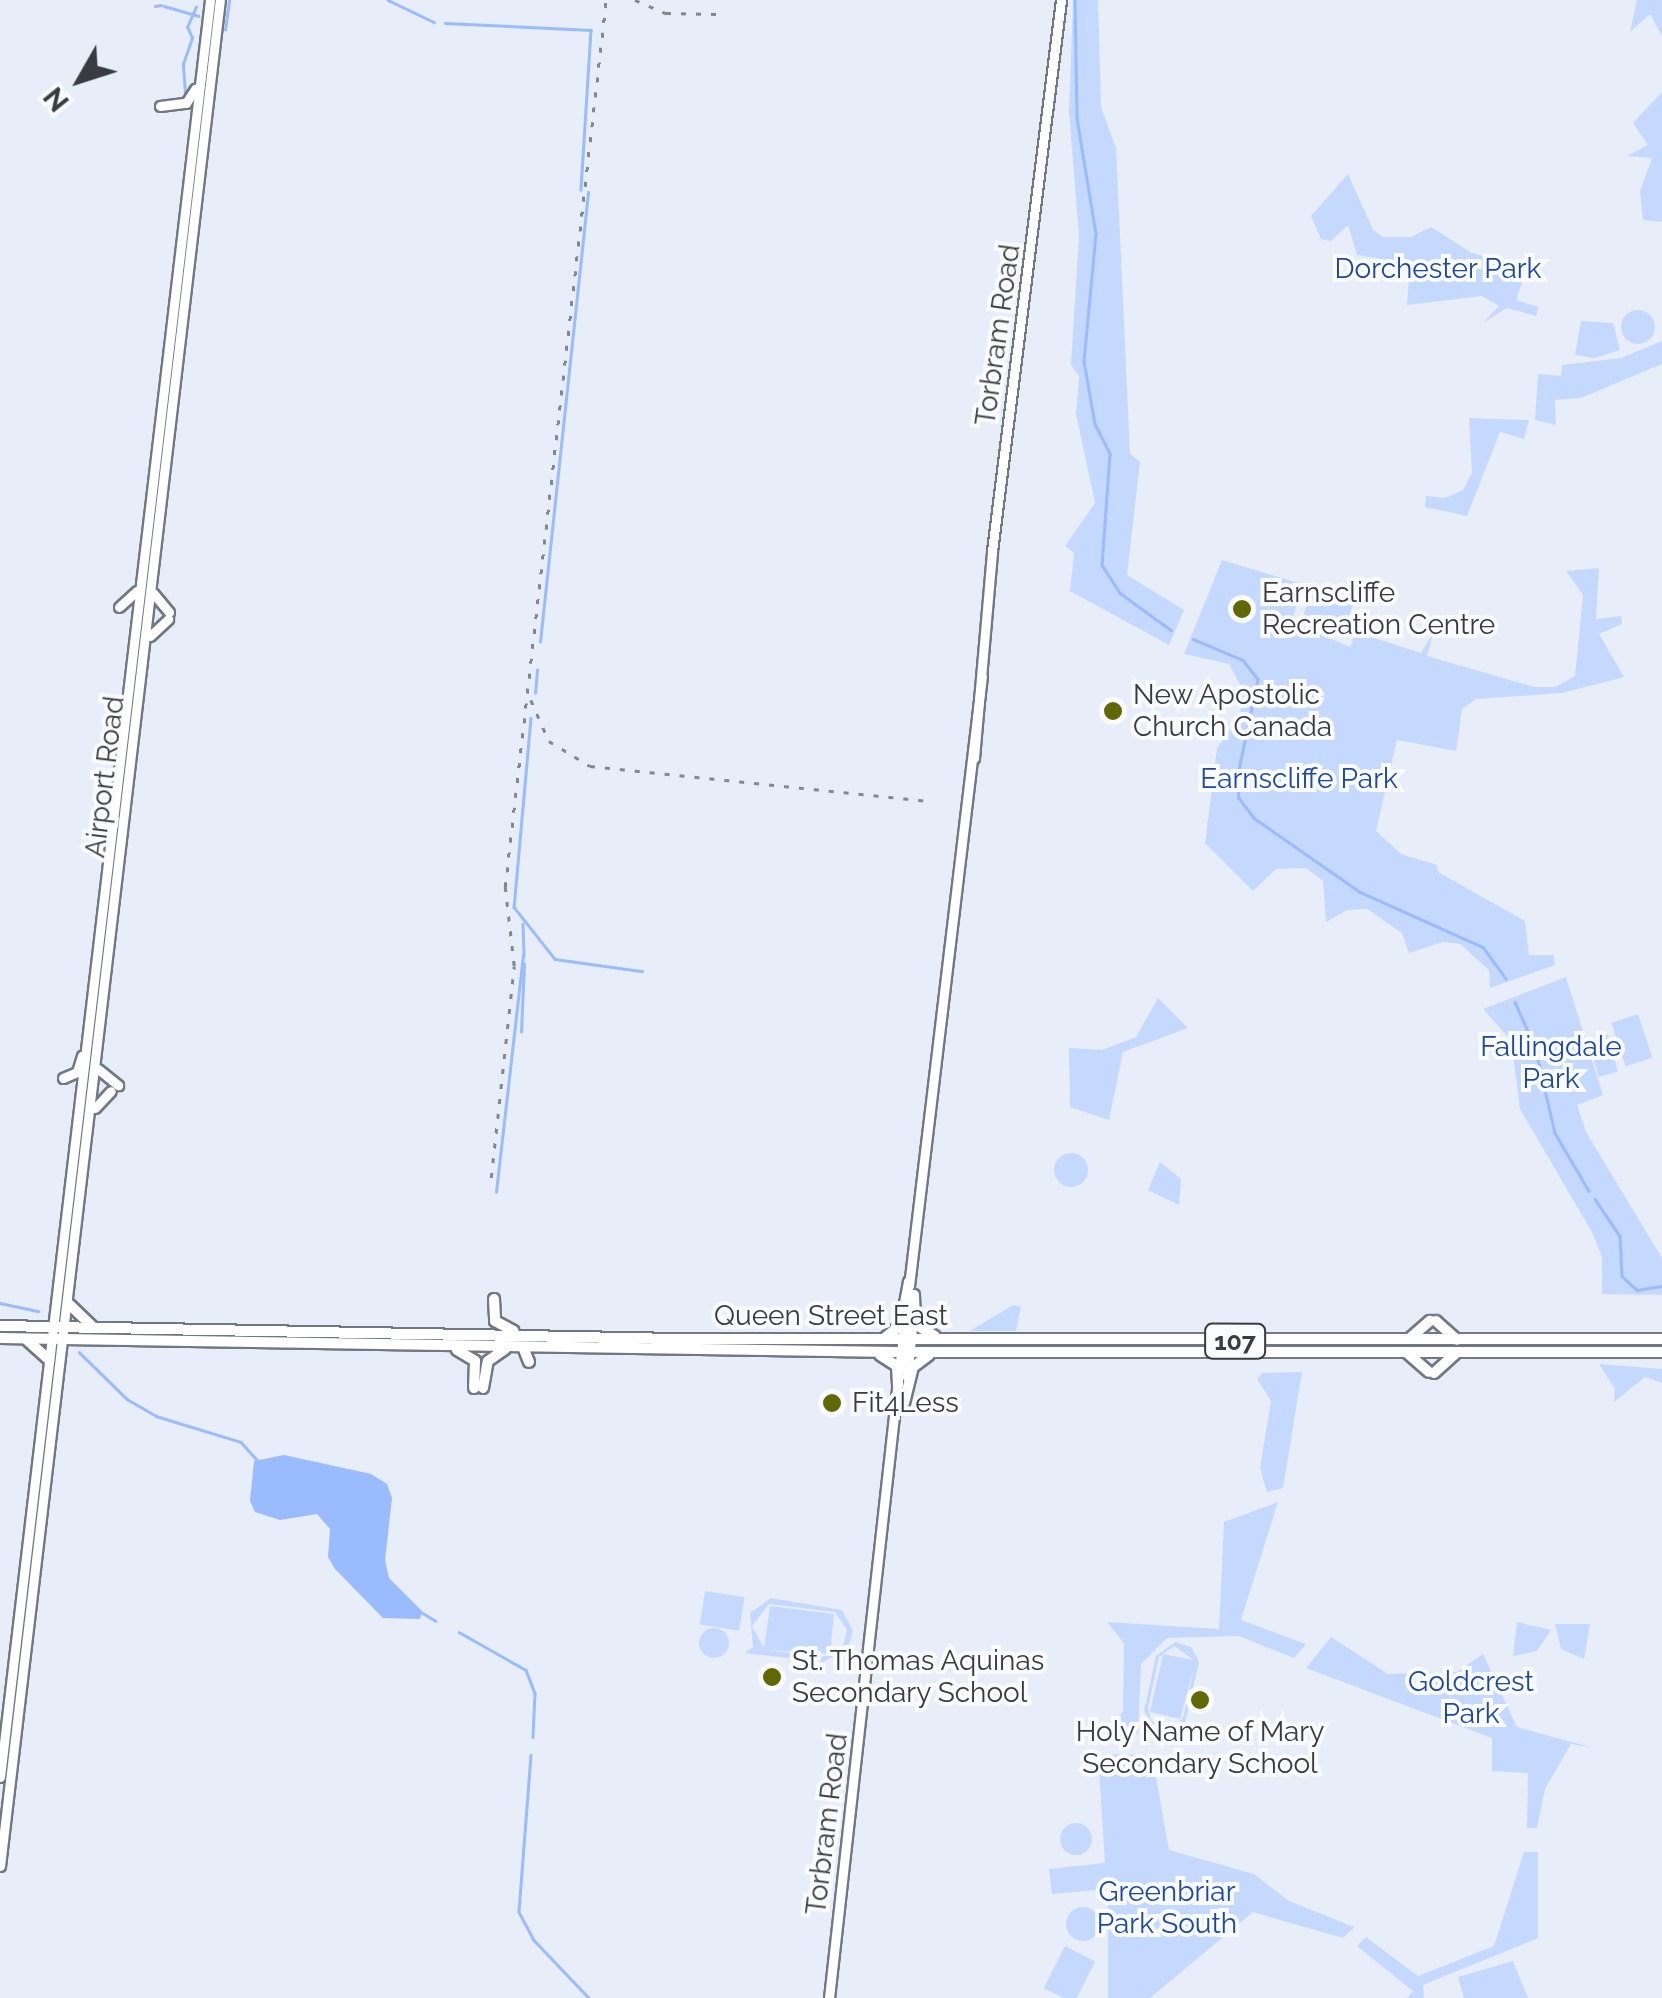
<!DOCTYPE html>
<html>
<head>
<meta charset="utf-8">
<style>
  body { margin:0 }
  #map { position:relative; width:1662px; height:1998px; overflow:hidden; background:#e7eefa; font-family:Raleway,sans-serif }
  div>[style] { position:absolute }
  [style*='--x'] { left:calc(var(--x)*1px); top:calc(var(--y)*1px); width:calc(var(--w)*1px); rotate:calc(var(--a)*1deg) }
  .green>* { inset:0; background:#c5d9ff; transform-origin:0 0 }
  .round { border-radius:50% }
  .water>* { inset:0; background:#9abbfd }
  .stream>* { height:2.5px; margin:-1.25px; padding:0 1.25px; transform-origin:1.25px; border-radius:1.25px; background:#9abbfd }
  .roads { filter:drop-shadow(2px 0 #727883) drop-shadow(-2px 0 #727883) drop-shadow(0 2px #727883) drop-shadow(0 -2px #727883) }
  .secondary>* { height:9px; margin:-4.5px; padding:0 4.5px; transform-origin:4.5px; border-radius:4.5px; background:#fff }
  .primary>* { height:10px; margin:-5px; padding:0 5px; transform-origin:5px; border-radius:5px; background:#fff }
  .rail>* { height:2.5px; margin-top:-1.25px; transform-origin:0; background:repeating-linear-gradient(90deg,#838890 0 5px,transparent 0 15px) }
  .dots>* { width:28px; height:28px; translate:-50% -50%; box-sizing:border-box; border:5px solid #fafbfd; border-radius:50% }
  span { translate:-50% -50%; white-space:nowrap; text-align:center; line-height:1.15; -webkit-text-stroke:8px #fafbfd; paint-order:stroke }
  .shield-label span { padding:2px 8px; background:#fafbfd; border:2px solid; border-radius:8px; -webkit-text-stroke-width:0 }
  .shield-label { font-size:25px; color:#383b40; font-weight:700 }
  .park-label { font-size:28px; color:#1e47a3 }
  .street-label { font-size:28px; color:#383b40 }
  .poi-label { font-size:28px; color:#383b40 }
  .left { translate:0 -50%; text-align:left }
  .north { position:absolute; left:30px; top:30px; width:100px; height:100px; -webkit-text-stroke:8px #fafbfd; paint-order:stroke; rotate:231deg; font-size:28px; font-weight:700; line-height:40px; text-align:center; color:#383b40 }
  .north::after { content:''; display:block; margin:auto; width:35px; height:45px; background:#383b40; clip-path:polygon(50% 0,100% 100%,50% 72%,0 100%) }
</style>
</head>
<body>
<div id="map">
  <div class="green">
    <i style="clip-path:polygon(1073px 0,1098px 0,1101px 107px,1116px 148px,1130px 454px,1140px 462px,1127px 575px,1184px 610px,1169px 645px,1070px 591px,1074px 553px,1065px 546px,1095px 503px,1076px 414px,1079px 376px,1071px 365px,1079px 236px,1069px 112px)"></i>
    <i style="clip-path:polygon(1637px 0,1662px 0,1662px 36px,1650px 14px,1630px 32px)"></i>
    <i style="clip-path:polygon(1662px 92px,1662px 222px,1643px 220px,1640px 191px,1652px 158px,1627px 156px,1648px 145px,1633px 123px)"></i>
    <i style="clip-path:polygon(1348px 174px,1373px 230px,1383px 237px,1411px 237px,1431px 227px,1470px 252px,1526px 270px,1516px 300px,1539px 307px,1536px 316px,1507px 308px,1483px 323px,1499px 306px,1482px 296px,1407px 305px,1409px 278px,1399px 262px,1357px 255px,1348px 225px,1331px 241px,1321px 239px,1311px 216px)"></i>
    <i class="round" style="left:1621px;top:310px;width:34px;height:34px"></i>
    <i style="clip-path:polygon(1581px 321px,1613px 323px,1620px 350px,1595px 358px,1575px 355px)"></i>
    <i style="clip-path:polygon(1662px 341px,1662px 364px,1581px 398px,1555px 400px,1556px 425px,1535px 420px,1538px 374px,1561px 376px,1562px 365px,1621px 358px)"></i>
    <i style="clip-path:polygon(1469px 418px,1529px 420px,1524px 439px,1500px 432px,1467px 516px,1425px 507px,1426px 496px,1445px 498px,1463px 490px,1472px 473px)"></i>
    <i style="clip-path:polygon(1222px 560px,1302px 584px,1292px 622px,1350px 647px,1356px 632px,1421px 653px,1434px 631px,1427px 656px,1534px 687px,1556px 687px,1575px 676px,1583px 595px,1566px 571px,1599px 568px,1596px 619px,1621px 616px,1622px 624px,1599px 634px,1624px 677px,1562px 693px,1476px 699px,1462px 709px,1456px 751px,1397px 740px,1376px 831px,1401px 854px,1437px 865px,1438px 872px,1525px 921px,1529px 955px,1554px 955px,1555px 965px,1490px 988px,1489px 970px,1460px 944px,1443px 942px,1409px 953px,1402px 933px,1367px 909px,1347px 910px,1326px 922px,1323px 881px,1306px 868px,1276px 869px,1253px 891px,1205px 843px,1217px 748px,1240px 717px,1243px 690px,1229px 664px,1184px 654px)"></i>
    <i style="left:1311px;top:592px;width:44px;height:29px;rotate:18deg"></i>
    <i style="clip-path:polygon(1566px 977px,1603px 1095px,1577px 1105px,1586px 1132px,1662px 1258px,1662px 1295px,1602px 1294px,1602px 1257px,1593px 1234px,1520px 1109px,1511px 1040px,1483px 1009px)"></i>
    <i style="clip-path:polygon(1158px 998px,1188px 1028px,1123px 1052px,1109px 1120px,1070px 1107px,1069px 1048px,1102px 1050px,1136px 1037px)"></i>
    <i style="left:1638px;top:1014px;width:46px;height:28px;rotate:72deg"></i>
    <i style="left:1608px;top:1035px;width:38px;height:20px;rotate:75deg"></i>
    <i class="round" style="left:1054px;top:1153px;width:34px;height:34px"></i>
    <i style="clip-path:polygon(1160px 1162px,1181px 1179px,1179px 1205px,1148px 1190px)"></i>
    <i style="clip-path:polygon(1013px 1305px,1021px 1307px,1016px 1331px,970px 1331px)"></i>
    <i style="clip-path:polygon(1599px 1364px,1662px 1369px,1662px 1383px,1645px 1377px,1614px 1402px,1615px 1389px)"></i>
    <i style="clip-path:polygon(1302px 1372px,1283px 1488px,1267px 1492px,1260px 1468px,1271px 1401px,1257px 1379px,1262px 1373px)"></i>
    <i style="clip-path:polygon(1278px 1502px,1241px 1620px,1306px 1644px,1294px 1658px,1239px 1636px,1167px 1638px,1141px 1664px,1138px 1734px,1102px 1732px,1123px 1712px,1124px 1643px,1107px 1622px,1219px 1629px,1224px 1522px)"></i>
    <i style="left:705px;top:1591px;width:40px;height:34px;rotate:9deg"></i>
    <i style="clip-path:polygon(evenodd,771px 1598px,842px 1610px,853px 1631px,848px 1649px,823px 1662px,745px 1653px,753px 1647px,750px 1613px,771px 1598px,769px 1604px,835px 1612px,847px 1630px,843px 1646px,837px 1652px,822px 1657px,768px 1650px,830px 1654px,834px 1614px,770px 1606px,764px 1648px,752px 1626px,769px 1604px)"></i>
    <i style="clip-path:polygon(1517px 1622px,1551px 1630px,1537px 1651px,1513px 1656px)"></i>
    <i style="clip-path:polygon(1555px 1624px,1590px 1624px,1584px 1659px,1561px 1649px)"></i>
    <i class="round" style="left:699px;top:1628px;width:30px;height:30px"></i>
    <i style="clip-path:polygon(1331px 1637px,1388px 1674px,1457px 1672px,1483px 1654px,1517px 1727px,1594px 1748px,1571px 1744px,1545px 1789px,1537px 1828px,1527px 1828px,1528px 1773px,1492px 1771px,1492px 1738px,1306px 1668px)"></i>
    <i style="clip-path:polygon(evenodd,1175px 1642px,1191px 1647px,1199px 1662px,1182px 1736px,1180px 1727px,1156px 1730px,1144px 1711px,1156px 1656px,1175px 1642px,1174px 1646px,1194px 1660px,1163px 1654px,1150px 1712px,1180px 1719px,1195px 1665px,1183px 1718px,1174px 1726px,1162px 1728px,1151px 1720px,1148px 1708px,1159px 1657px,1174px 1646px)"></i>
    <i style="clip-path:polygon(1098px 1754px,1152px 1755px,1169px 1850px,1254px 1874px,1289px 1901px,1354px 1927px,1343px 1938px,1253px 1912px,1150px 1998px,1108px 1998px,1108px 1889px,1052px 1894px,1049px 1869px,1105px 1863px)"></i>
    <i class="round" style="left:1060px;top:1823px;width:32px;height:32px"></i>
    <i style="clip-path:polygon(1524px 1852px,1538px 1852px,1538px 1938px,1423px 1985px,1424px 1998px,1407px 1998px,1413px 1991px,1357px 1946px,1366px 1937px,1418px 1976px,1494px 1946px)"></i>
    <i class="round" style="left:1066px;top:1907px;width:34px;height:34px"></i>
    <i style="left:1065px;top:1946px;width:34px;height:47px;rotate:27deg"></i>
    <i style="clip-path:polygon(1513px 1961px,1528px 1998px,1464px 1998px,1458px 1977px)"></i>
  </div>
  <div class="water">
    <i style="clip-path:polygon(284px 1455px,371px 1474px,387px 1484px,392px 1498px,385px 1560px,389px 1578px,422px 1611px,420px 1619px,383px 1618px,335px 1569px,328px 1557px,330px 1529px,317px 1514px,280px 1520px,255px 1512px,250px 1501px,254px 1461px)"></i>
  </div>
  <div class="stream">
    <i style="--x:388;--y:0;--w:51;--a:25.6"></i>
    <i style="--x:1075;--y:0;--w:118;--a:89"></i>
    <i style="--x:1077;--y:118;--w:118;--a:80.7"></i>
    <i style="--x:1096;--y:234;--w:128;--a:95.4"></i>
    <i style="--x:1084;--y:361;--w:64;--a:80.1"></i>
    <i style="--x:1095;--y:424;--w:34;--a:63"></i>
    <i style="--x:1110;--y:454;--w:111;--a:94.1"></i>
    <i style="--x:1102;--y:565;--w:33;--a:57"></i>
    <i style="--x:1120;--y:593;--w:63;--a:36"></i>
    <i style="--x:155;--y:6;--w:6;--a:-9"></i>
    <i style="--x:164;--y:6;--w:36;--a:16"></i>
    <i style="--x:445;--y:23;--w:146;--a:2.7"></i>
    <i style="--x:591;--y:30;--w:160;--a:93.6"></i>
    <i style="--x:225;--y:30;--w:30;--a:-82"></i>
    <i style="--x:185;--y:94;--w:30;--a:-94"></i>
    <i style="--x:183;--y:64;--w:28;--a:-71"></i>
    <i style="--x:192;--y:38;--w:12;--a:-114"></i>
    <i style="--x:187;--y:27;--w:22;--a:-66"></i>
    <i style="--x:1193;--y:639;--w:54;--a:22.8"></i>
    <i style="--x:1243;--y:660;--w:24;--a:52"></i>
    <i style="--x:1258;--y:679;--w:98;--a:101.8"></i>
    <i style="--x:1238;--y:775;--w:23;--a:88"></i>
    <i style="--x:1239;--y:798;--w:25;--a:53"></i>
    <i style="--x:1254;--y:818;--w:129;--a:34.9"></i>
    <i style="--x:1360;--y:892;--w:135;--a:24.1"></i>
    <i style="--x:1483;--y:947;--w:39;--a:54"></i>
    <i style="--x:540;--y:642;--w:452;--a:-83.9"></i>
    <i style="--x:535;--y:693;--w:23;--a:-85"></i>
    <i style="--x:531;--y:718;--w:190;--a:95.1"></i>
    <i style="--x:514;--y:907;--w:66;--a:51.7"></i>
    <i style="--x:555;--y:959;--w:88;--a:7.9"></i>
    <i style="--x:523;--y:924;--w:32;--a:88"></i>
    <i style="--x:1515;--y:1002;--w:49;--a:66"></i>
    <i style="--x:1535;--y:1047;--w:88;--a:76.9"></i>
    <i style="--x:1555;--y:1133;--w:67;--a:59.6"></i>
    <i style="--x:521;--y:1032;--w:68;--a:-87.5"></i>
    <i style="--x:496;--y:1192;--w:238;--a:-83.5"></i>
    <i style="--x:1595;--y:1199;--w:45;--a:56"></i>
    <i style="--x:1620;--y:1236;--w:40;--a:87.1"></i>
    <i style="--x:1622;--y:1276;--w:21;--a:43"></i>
    <i style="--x:1637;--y:1290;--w:25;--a:-9"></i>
    <i style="--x:0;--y:1303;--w:39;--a:12"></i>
    <i style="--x:79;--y:1352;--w:67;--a:44.4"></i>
    <i style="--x:127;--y:1399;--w:34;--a:30"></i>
    <i style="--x:156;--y:1416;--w:89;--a:17"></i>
    <i style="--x:241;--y:1442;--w:25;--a:48"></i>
    <i style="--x:421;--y:1612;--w:17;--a:31"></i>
    <i style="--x:459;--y:1632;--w:77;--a:29.6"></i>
    <i style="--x:526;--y:1670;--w:25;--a:69"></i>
    <i style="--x:535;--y:1693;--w:44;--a:92.6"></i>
    <i style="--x:531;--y:1755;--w:157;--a:94.4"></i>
    <i style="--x:519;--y:1912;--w:32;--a:62"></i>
    <i style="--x:534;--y:1940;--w:80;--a:46.5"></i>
  </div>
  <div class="roads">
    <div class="secondary">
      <i style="--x:160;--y:106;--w:26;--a:-7"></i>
      <i style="--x:186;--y:103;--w:17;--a:-57"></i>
      <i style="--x:153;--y:593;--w:25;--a:50"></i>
      <i style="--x:119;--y:607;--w:24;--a:-42"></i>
      <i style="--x:150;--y:636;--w:25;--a:-43"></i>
      <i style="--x:974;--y:758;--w:208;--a:-85"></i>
      <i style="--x:992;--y:551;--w:555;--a:-82.86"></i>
      <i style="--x:98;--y:1069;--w:26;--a:39"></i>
      <i style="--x:63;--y:1078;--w:15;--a:-23"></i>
      <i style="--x:77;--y:1072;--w:17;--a:-73"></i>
      <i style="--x:95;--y:1108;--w:23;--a:-47"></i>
      <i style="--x:909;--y:1286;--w:614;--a:-83.18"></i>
      <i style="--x:907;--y:1377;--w:59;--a:-84.2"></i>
      <i style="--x:0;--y:1777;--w:1789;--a:-83.26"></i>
      <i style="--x:0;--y:1866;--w:1879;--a:-83.28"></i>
      <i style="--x:829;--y:1998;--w:685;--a:-83.63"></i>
    </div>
    <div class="primary">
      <i style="--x:914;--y:1295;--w:29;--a:88"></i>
      <i style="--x:915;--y:1324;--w:23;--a:31"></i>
      <i style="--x:494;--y:1299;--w:22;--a:87"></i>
      <i style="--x:495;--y:1321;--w:21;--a:28"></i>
      <i style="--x:69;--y:1304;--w:33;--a:44"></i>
      <i style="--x:1436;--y:1321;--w:28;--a:42"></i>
      <i style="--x:0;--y:1326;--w:676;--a:1.1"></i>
      <i style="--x:676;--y:1339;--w:986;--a:0"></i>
      <i style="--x:886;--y:1337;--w:19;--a:-39"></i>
      <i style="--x:901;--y:1325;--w:44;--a:-79.5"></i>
      <i style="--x:0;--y:1338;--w:894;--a:0.9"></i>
      <i style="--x:894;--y:1352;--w:768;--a:0"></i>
      <i style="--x:1409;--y:1339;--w:28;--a:-41"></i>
      <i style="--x:27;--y:1340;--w:30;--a:42"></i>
      <i style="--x:523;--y:1347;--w:16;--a:68"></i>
      <i style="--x:457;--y:1350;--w:21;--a:31"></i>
      <i style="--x:475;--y:1361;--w:27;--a:92"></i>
      <i style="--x:1406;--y:1352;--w:30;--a:41"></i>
      <i style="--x:880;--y:1355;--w:20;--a:33"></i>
      <i style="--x:897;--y:1366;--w:19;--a:87"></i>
      <i style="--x:1434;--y:1373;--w:28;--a:-42"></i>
      <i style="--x:483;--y:1388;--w:27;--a:-80"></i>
      <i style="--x:488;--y:1361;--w:21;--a:-35"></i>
      <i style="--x:904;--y:1403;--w:37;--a:-76"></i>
      <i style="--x:913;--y:1367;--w:20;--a:-37"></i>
    </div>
  </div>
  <div class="rail">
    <i style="--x:635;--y:0;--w:34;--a:23"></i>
    <i style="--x:666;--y:13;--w:50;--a:1.1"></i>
    <i style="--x:531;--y:700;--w:45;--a:66.3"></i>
    <i style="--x:549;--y:741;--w:48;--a:31.4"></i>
    <i style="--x:590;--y:766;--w:338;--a:5.9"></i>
    <i style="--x:491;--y:1178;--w:213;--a:-83.8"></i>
    <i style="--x:514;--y:966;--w:80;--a:-96.5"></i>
    <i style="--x:505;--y:887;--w:893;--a:-83.5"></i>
  </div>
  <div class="dots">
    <i style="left:1242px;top:609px;background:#626706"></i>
    <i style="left:1113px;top:711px;background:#626706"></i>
    <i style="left:832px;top:1403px;background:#626706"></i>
    <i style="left:772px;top:1677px;background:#626706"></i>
    <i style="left:1200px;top:1700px;background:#626706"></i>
  </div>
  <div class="shield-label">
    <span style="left:1235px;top:1341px">107</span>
  </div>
  <div class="park-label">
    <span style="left:1438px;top:269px">Dorchester Park</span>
    <span style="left:1299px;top:779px">Earnscliffe Park</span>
    <span style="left:1551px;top:1063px">Fallingdale<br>Park</span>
    <span style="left:1471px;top:1698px">Goldcrest<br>Park</span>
    <span style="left:1167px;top:1908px">Greenbriar<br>Park South</span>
  </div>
  <div class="street-label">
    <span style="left:998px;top:335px;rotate:-82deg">Torbram Road</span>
    <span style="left:105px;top:777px;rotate:-83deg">Airport Road</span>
    <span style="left:831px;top:1316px">Queen Street East</span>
    <span style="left:827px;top:1824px;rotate:-83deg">Torbram Road</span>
  </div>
  <div class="poi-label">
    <span class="left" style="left:1262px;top:609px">Earnscliffe<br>Recreation Centre</span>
    <span class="left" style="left:1133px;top:711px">New Apostolic<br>Church Canada</span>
    <span class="left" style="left:852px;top:1403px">Fit4Less</span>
    <span class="left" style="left:792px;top:1677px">St. Thomas Aquinas<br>Secondary School</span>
    <span style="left:1200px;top:1748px">Holy Name of Mary<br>Secondary School</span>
  </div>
  <div class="north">N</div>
</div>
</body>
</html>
